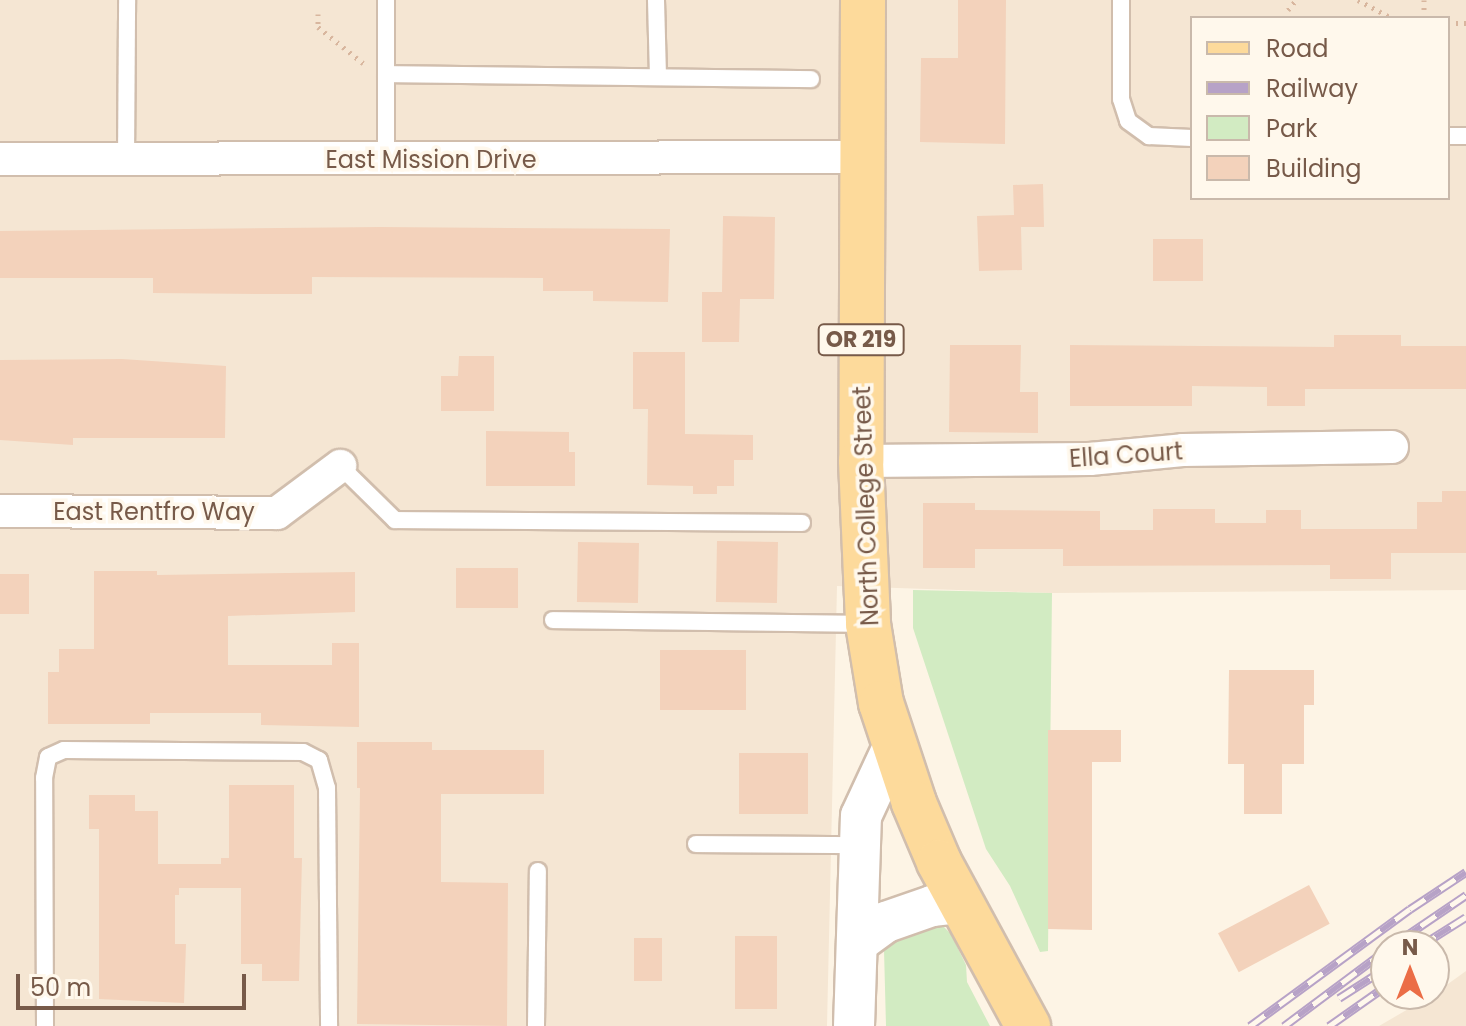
<!DOCTYPE html>
<html>
<head>
<meta charset="utf-8">
<style>
  body { margin:0 }
  #map { position:relative; width:1466px; height:1026px; overflow:hidden; background:#fdf4e5; font-family:Poppins,sans-serif }
  div>[style] { position:absolute }
  [style*='--x'] { left:calc(var(--x)*1px); top:calc(var(--y)*1px); width:calc(var(--w)*1px); rotate:calc(var(--a)*1deg) }
  .residential>* { inset:0; background:#f5e6d3 }
  .green>* { inset:0; background:#d2ebc2 }
  .building>* { inset:0; background:#f3d2bb; transform-origin:0 0 }
  .path>* { height:5px; margin-top:-2.5px; transform-origin:0; background:repeating-linear-gradient(90deg,#d8b69e 0 2px,transparent 0 8px) }
  .roads { filter:drop-shadow(2px 0 #d1bead) drop-shadow(-2px 0 #d1bead) drop-shadow(0 2px #d1bead) drop-shadow(0 -2px #d1bead) }
  .service>* { height:16px; margin:-8px; padding:0 8px; transform-origin:8px; border-radius:8px; background:#fff }
  .minor>* { height:32px; margin:-16px; padding:0 16px; transform-origin:16px; border-radius:16px; background:#fff }
  .tertiary>* { height:40px; margin:-20px; padding:0 20px; transform-origin:20px; border-radius:20px; background:#fff }
  .primary>* { height:44px; margin:-22px; padding:0 22px; transform-origin:22px; border-radius:22px; background:#fdda9b }
  .rail>* { height:9px; margin-top:-4.5px; transform-origin:0; background:repeating-linear-gradient(90deg,#fff8ec 0 18px,#b7a2c7 0 36px); box-sizing:border-box; border-block:2px solid #b7a2c7 }
  span { translate:-50% -50%; white-space:nowrap; text-align:center; line-height:1.15; -webkit-text-stroke:7px #fff8ec; paint-order:stroke }
  .shield-label span { padding:2px 6px; background:#fff8ec; border:2px solid; border-radius:6px; -webkit-text-stroke-width:0 }
  .shield-label { font-size:22px; color:#775a49; font-weight:700 }
  .street-label { font-size:24px; color:#775a49 }
  .legend { position:absolute; left:1190px; top:16px; width:260px; height:184px; box-sizing:border-box; background:#fff8ec; border:2px solid #c9b9ab; margin:0; padding:10px 14px; list-style:none; font-size:24px; color:#775a49 }
  .legend li { display:flex; align-items:center; gap:16px; height:40px }
  .legend b { width:40px; border:2px solid #c9b9ab }
  .north { position:absolute; left:1370px; top:930px; width:80px; height:80px; box-sizing:border-box; background:#fff8ec; border:2px solid #c9b9ab; border-radius:50%; rotate:0deg; font-size:22px; font-weight:700; line-height:32px; text-align:center; color:#775a49 }
  .north::after { content:''; display:block; margin:auto; width:28px; height:36px; background:#eb6d46; clip-path:polygon(50% 0,100% 100%,50% 72%,0 100%) }
  .scale { position:absolute; left:16px; top:974px; width:230px; height:36px; box-sizing:border-box; border:4px solid #775a49; border-top:0; padding-left:10px; font-size:24px; line-height:28px; white-space:nowrap; color:#775a49; -webkit-text-stroke:6px #fff8ec; paint-order:stroke }
</style>
</head>
<body>
<div id="map">
  <div class="residential">
    <i style="clip-path:polygon(evenodd,0 0,1466px 0,1466px 590px,1052px 593px,837px 586px,827px 1026px,0 1026px,0 0,1192px 18px,1448px 18px,1448px 198px,1192px 198px,1192px 18px)"></i>
    <i style="clip-path:polygon(1466px 971px,1466px 1026px,1379px 1026px,1434px 994px)"></i>
  </div>
  <div class="green">
    <i style="clip-path:polygon(913px 590px,1052px 593px,1048px 951px,1040px 952px,1010px 886px,986px 849px,913px 628px)"></i>
    <i style="clip-path:polygon(929px 924px,942px 925px,951px 934px,966px 965px,967px 982px,990px 1026px,886px 1026px,884px 950px,888px 940px)"></i>
  </div>
  <div class="building">
    <i style="clip-path:polygon(958px 0,1006px 0,1005px 144px,920px 142px,921px 58px,958px 58px)"></i>
    <i style="clip-path:polygon(1043px 184px,1044px 227px,1021px 227px,1022px 270px,979px 271px,977px 216px,1014px 215px,1013px 185px)"></i>
    <i style="clip-path:polygon(723px 216px,775px 217px,774px 299px,740px 299px,739px 342px,702px 342px,702px 292px,722px 292px)"></i>
    <i style="clip-path:polygon(380px 227px,670px 229px,668px 302px,593px 301px,593px 291px,543px 291px,543px 278px,312px 277px,312px 294px,261px 294px,153px 293px,153px 278px,0 278px,0 231px)"></i>
    <i style="left:1153px;top:239px;width:50px;height:42px"></i>
    <i style="clip-path:polygon(1334px 335px,1401px 335px,1401px 346px,1466px 346px,1466px 389px,1305px 389px,1305px 406px,1267px 406px,1267px 387px,1192px 386px,1192px 406px,1070px 406px,1070px 345px,1334px 347px)"></i>
    <i style="clip-path:polygon(950px 345px,1021px 345px,1020px 392px,1038px 392px,1038px 433px,949px 432px)"></i>
    <i style="clip-path:polygon(633px 352px,685px 352px,685px 434px,753px 435px,753px 460px,734px 460px,734px 486px,717px 486px,717px 494px,693px 494px,693px 486px,647px 485px,648px 409px,633px 409px)"></i>
    <i style="clip-path:polygon(459px 356px,494px 356px,494px 411px,441px 411px,441px 376px,458px 376px)"></i>
    <i style="clip-path:polygon(122px 359px,226px 366px,225px 438px,73px 438px,73px 445px,0 440px,0 360px)"></i>
    <i style="clip-path:polygon(486px 431px,569px 432px,569px 452px,575px 452px,575px 486px,486px 486px)"></i>
    <i style="clip-path:polygon(1442px 491px,1466px 491px,1466px 553px,1391px 553px,1391px 579px,1330px 579px,1330px 565px,1063px 566px,1063px 549px,975px 549px,975px 568px,923px 568px,923px 503px,975px 503px,975px 510px,1100px 511px,1100px 530px,1153px 530px,1153px 509px,1215px 509px,1215px 523px,1266px 523px,1266px 510px,1301px 510px,1301px 529px,1417px 529px,1417px 502px,1442px 502px)"></i>
    <i style="left:717px;top:541px;width:61px;height:61px;rotate:1deg"></i>
    <i style="left:578px;top:542px;width:61px;height:60px;rotate:1deg"></i>
    <i style="left:456px;top:568px;width:62px;height:40px"></i>
    <i style="clip-path:polygon(94px 571px,157px 571px,157px 575px,355px 572px,355px 612px,228px 616px,228px 665px,332px 665px,332px 643px,359px 643px,359px 727px,261px 725px,261px 713px,150px 713px,150px 724px,48px 724px,48px 672px,59px 672px,59px 649px,94px 649px)"></i>
    <i style="left:0;top:574px;width:29px;height:40px"></i>
    <i style="left:660px;top:650px;width:86px;height:60px"></i>
    <i style="clip-path:polygon(1229px 670px,1314px 670px,1314px 705px,1304px 705px,1304px 764px,1282px 764px,1282px 814px,1244px 814px,1244px 764px,1228px 764px)"></i>
    <i style="clip-path:polygon(1048px 730px,1121px 730px,1121px 762px,1092px 762px,1092px 930px,1048px 929px)"></i>
    <i style="clip-path:polygon(357px 742px,432px 742px,432px 750px,544px 750px,544px 794px,441px 794px,441px 882px,508px 883px,507px 1026px,357px 1024px,360px 788px,357px 788px)"></i>
    <i style="left:739px;top:753px;width:69px;height:61px"></i>
    <i style="clip-path:polygon(229px 785px,294px 785px,294px 858px,302px 858px,299px 981px,262px 981px,262px 964px,241px 964px,241px 888px,179px 888px,179px 895px,175px 895px,175px 944px,186px 944px,184px 1003px,99px 999px,99px 829px,89px 829px,89px 795px,135px 795px,135px 811px,158px 811px,158px 864px,221px 864px,221px 858px,229px 858px)"></i>
    <i style="left:1309px;top:885px;width:44px;height:103px;rotate:62deg"></i>
    <i style="left:777px;top:936px;width:73px;height:42px;rotate:90deg"></i>
    <i style="left:634px;top:938px;width:28px;height:43px"></i>
  </div>
  <div class="path">
    <i style="--x:1358;--y:0;--w:38;--a:28"></i>
    <i style="--x:1424;--y:0;--w:18;--a:90"></i>
    <i style="--x:1288;--y:10;--w:13;--a:-51"></i>
    <i style="--x:318;--y:14;--w:13;--a:90"></i>
    <i style="--x:318;--y:27;--w:58;--a:38.7"></i>
    <i style="--x:1448;--y:23;--w:18;--a:0"></i>
  </div>
  <div class="roads">
    <div class="service">
      <i style="--x:386;--y:0;--w:160;--a:90"></i>
      <i style="--x:656;--y:0;--w:76;--a:88.5"></i>
      <i style="--x:1121;--y:0;--w:99;--a:90"></i>
      <i style="--x:1121;--y:99;--w:23;--a:72"></i>
      <i style="--x:1128;--y:121;--w:26;--a:36"></i>
      <i style="--x:1149;--y:136;--w:43;--a:2.7"></i>
      <i style="--x:386;--y:74;--w:425;--a:0.7"></i>
      <i style="--x:1448;--y:136;--w:18;--a:0"></i>
      <i style="--x:126;--y:160;--w:160;--a:-89.6"></i>
      <i style="--x:340;--y:466;--w:77;--a:44.5"></i>
      <i style="--x:395;--y:520;--w:407;--a:0.4"></i>
      <i style="--x:553;--y:620;--w:313;--a:0.7"></i>
      <i style="--x:696;--y:844;--w:163;--a:0.4"></i>
      <i style="--x:45;--y:1026;--w:248;--a:-90.2"></i>
      <i style="--x:44;--y:778;--w:21;--a:-79"></i>
      <i style="--x:48;--y:757;--w:17;--a:-24"></i>
      <i style="--x:64;--y:750;--w:239;--a:0.5"></i>
      <i style="--x:303;--y:752;--w:18;--a:27"></i>
      <i style="--x:319;--y:760;--w:29;--a:74"></i>
      <i style="--x:327;--y:788;--w:238;--a:89.5"></i>
      <i style="--x:536;--y:1026;--w:155;--a:-89.3"></i>
    </div>
    <div class="minor">
      <i style="--x:0;--y:159;--w:862;--a:-0.13"></i>
      <i style="--x:861;--y:461;--w:229;--a:-0.5"></i>
      <i style="--x:1090;--y:459;--w:93;--a:-5.5"></i>
      <i style="--x:1183;--y:450;--w:209;--a:-0.8"></i>
      <i style="--x:0;--y:511;--w:277;--a:0.4"></i>
      <i style="--x:277;--y:513;--w:79;--a:-36.7"></i>
    </div>
    <div class="tertiary">
      <i style="--x:857;--y:943;--w:36;--a:-36"></i>
      <i style="--x:886;--y:922;--w:49;--a:-19.2"></i>
      <i style="--x:932;--y:906;--w:29;--a:-6"></i>
      <i style="--x:854;--y:1026;--w:210;--a:-88.1"></i>
      <i style="--x:861;--y:816;--w:76;--a:-65.1"></i>
    </div>
    <div class="primary">
      <i style="--x:863;--y:0;--w:461;--a:90.2"></i>
      <i style="--x:861;--y:461;--w:163;--a:87.5"></i>
      <i style="--x:868;--y:624;--w:80;--a:80.7"></i>
      <i style="--x:881;--y:703;--w:105;--a:71.7"></i>
      <i style="--x:914;--y:803;--w:64;--a:67"></i>
      <i style="--x:939;--y:862;--w:187;--a:61.5"></i>
    </div>
  </div>
  <div class="rail">
    <i style="--x:1391;--y:946;--w:91;--a:-34.2"></i>
    <i style="--x:1420;--y:946;--w:54;--a:-32.2"></i>
    <i style="--x:1339;--y:998;--w:56;--a:-32.6"></i>
    <i style="--x:1250;--y:1026;--w:198;--a:-36.2"></i>
    <i style="--x:1410;--y:909;--w:67;--a:-33.5"></i>
    <i style="--x:1284;--y:1026;--w:127;--a:-36.7"></i>
    <i style="--x:1329;--y:1026;--w:70;--a:-35.1"></i>
  </div>
  <div class="shield-label">
    <span style="left:861px;top:340px">OR 219</span>
  </div>
  <div class="street-label">
    <span style="left:431px;top:160px">East Mission Drive</span>
    <span style="left:1126px;top:455px;rotate:-4deg">Ella Court</span>
    <span style="left:866px;top:506px;rotate:-92deg">North College Street</span>
    <span style="left:154px;top:512px">East Rentfro Way</span>
  </div>
  <ul class="legend">
  <li><b style="height:10px;background:#fdda9b"></b>Road</li>
  <li><b style="height:10px;background:#b7a2c7"></b>Railway</li>
  <li><b style="height:22px;background:#d2ebc2"></b>Park</li>
  <li><b style="height:22px;background:#f3d2bb"></b>Building</li>
  </ul>
  <div class="north">N</div>
  <div class="scale">50 m</div>
</div>
</body>
</html>
